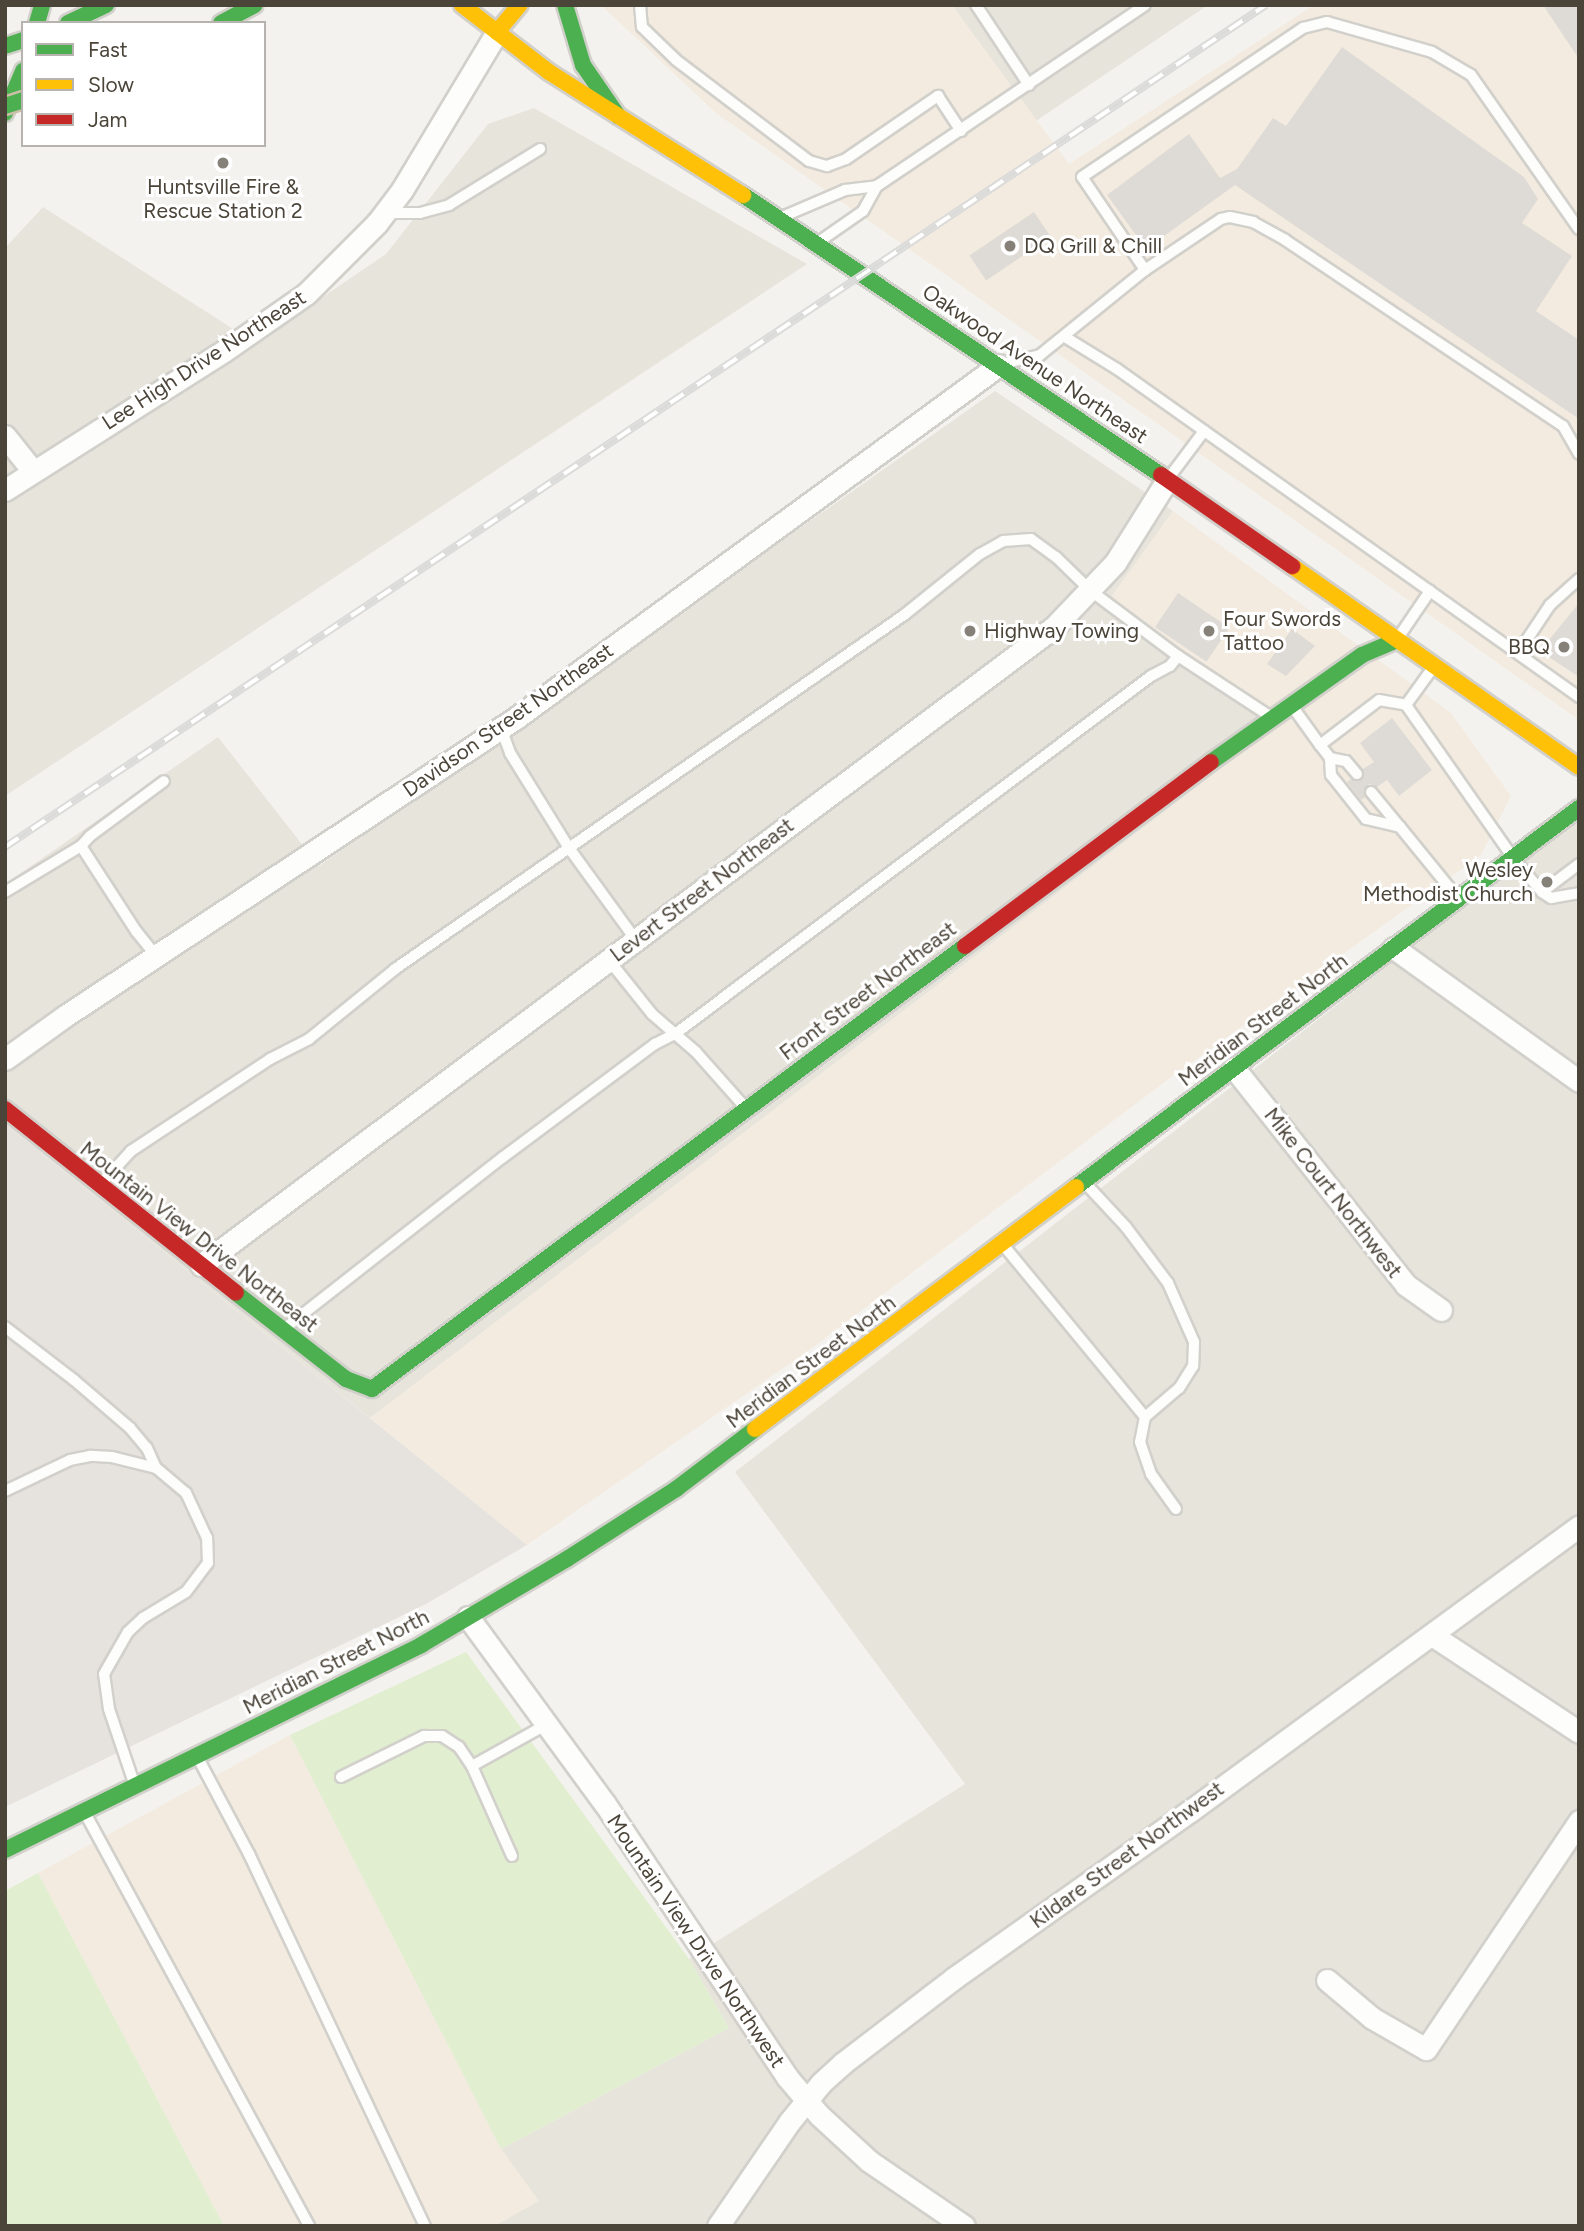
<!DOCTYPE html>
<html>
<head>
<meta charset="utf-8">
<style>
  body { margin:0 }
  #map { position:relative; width:1584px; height:2231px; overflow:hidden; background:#f4f2ee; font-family:Figtree,sans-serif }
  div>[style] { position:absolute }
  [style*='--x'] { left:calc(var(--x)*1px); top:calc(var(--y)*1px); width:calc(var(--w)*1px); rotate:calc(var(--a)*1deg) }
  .residential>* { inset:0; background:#e7e4dc }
  .commercial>* { inset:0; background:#f3ebdf }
  .industrial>* { inset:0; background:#e6e2de }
  .green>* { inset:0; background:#e1eecf }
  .building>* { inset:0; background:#dedbd6; transform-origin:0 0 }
  .roads { filter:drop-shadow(2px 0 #d2d0cb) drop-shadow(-2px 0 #d2d0cb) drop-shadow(0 2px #d2d0cb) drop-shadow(0 -2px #d2d0cb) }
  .lane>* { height:10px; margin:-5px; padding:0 5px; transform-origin:5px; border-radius:5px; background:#fdfdfc }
  .street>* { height:21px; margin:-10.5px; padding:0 10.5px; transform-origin:10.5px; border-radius:10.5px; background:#fdfdfc }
  .fast>* { height:16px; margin:-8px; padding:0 8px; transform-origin:8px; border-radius:8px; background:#4caf50 }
  .slow>* { height:16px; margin:-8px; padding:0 8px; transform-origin:8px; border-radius:8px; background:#ffc107 }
  .jam>* { height:16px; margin:-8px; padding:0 8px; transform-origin:8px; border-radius:8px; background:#c62828 }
  .rail>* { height:8px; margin-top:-4px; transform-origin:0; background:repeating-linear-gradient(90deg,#fff 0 16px,#dbdbda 0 32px); box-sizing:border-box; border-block:2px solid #dbdbda }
  .bridges { filter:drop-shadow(2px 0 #ccbfa9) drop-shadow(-2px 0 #ccbfa9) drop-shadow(0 2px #ccbfa9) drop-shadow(0 -2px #ccbfa9) }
  .fast-bridge>* { height:16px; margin:-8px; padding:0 8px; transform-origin:8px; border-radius:8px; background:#4caf50 }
  .dots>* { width:19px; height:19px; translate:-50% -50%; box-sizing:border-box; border:4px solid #fff; border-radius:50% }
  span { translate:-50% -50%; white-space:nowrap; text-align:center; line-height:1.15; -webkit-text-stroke:6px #fff; paint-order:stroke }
  .poi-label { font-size:21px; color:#4b4439 }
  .left { translate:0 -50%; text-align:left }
  .right { translate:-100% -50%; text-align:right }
  .street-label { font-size:21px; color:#4b4439 }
  .frame { position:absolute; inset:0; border:7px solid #4b4439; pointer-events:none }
  .legend { position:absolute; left:21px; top:21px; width:245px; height:126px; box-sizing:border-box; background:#fff; border:2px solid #b7b4b0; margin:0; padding:9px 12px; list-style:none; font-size:21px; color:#4b4439 }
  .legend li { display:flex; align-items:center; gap:14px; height:35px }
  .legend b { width:35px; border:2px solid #b7b4b0 }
</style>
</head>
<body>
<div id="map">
  <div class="residential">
    <i style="clip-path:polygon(952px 5px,1208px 5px,1036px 121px)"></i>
    <i style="clip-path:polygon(534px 108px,807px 264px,5px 796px,5px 248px,43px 207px,255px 343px,386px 254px,488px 124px)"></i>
    <i style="clip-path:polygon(995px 391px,1173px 511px,1112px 596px,1282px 722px,370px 1418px,5px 1124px,5px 884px,218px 737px,319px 866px)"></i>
    <i style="clip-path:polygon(1579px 817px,1579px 2226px,494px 2226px,538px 2201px,501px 2149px,729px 2028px,689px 1959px,965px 1784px,735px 1472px)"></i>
  </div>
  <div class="commercial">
    <i style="clip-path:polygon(601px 5px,952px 5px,1069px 164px,1314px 5px,1579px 5px,1579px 720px,717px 114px)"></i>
    <i style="clip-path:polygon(1173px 511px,1450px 712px,1511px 796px,1481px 855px,1166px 1081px,808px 1351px,527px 1545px,370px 1418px,1282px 722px,1143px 626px,1112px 596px)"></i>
    <i style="clip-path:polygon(290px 1735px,501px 2149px,539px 2201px,494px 2226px,224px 2226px,38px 1873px)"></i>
  </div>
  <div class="industrial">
    <i style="clip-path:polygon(5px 1124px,527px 1545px,424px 1605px,5px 1807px)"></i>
  </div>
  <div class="green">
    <i style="clip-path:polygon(466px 1652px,689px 1959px,729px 2028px,501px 2149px,290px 1735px)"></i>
    <i style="clip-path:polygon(38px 1873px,224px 2226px,5px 2226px,5px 1891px)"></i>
  </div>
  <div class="building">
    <i style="clip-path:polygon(1543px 5px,1579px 5px,1579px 59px)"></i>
    <i style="clip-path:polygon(1342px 47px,1524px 177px,1538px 199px,1522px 223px,1572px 256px,1536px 311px,1579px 340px,1579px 419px,1235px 185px,1146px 249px,1107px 195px,1189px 134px,1220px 178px,1237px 169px,1273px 118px,1286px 126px)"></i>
    <i style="left:1034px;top:212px;width:30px;height:78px;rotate:56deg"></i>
    <i style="left:1178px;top:593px;width:62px;height:41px;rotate:34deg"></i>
    <i style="clip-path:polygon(1579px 603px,1579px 677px,1540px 651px)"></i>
    <i style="clip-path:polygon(1292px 629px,1315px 646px,1286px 676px,1267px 664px)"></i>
    <i style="clip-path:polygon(1392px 718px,1432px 770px,1399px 796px,1387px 780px,1377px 787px,1369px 784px,1364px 789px,1365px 797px,1361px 800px,1347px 782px,1351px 779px,1362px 780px,1363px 769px,1374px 762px,1360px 743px)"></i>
  </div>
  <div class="roads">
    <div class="lane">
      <i style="--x:640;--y:5;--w:22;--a:85"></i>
      <i style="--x:642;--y:27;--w:47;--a:44.1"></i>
      <i style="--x:676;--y:60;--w:167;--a:37.2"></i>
      <i style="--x:809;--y:161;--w:19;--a:16"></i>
      <i style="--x:827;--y:166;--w:20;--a:-20"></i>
      <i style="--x:846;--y:159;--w:112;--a:-34.4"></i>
      <i style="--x:938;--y:96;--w:42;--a:56.7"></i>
      <i style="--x:976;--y:5;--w:96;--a:56.5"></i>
      <i style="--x:385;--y:213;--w:35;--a:0"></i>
      <i style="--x:420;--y:213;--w:30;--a:-15"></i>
      <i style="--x:449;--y:205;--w:107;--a:-31.6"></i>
      <i style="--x:782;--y:217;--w:69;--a:-23.2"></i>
      <i style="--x:845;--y:190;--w:32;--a:-7"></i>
      <i style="--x:877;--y:186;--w:323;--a:-34"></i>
      <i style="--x:820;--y:241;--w:52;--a:-34.9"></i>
      <i style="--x:863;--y:211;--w:29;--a:-61"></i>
      <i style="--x:1145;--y:270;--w:112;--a:-124.1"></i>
      <i style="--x:1082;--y:177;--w:267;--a:-34"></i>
      <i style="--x:1303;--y:28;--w:25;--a:-14"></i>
      <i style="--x:1327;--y:22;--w:109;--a:15.9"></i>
      <i style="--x:1432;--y:52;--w:45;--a:30.5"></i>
      <i style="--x:1471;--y:75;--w:188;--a:55"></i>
      <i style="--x:1065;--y:337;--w:61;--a:31.6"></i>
      <i style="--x:1117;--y:369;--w:567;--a:35.37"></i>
      <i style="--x:1006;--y:363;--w:35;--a:-13"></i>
      <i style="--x:1040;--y:355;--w:135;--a:-39"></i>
      <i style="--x:1145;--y:270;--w:92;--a:-33.9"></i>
      <i style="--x:1221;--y:219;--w:9;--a:-13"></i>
      <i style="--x:1230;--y:217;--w:24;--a:12"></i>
      <i style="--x:1253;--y:222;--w:37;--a:29"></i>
      <i style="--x:1285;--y:240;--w:334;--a:33.8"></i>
      <i style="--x:1563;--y:426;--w:32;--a:60"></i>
      <i style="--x:1168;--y:479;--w:60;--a:-53.1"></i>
      <i style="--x:1398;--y:638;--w:57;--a:-55.8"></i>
      <i style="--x:1518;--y:653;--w:58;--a:-56.3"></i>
      <i style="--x:1550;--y:605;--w:39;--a:-42"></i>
      <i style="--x:1432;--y:669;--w:44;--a:125.8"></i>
      <i style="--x:1406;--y:705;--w:187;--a:55"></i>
      <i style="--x:1513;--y:858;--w:45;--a:49.5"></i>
      <i style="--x:1542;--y:892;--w:46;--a:-37.1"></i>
      <i style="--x:1292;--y:706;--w:48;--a:54.3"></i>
      <i style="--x:1320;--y:745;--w:74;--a:-37.3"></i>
      <i style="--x:1379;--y:700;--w:27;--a:10"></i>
      <i style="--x:501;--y:728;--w:27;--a:70"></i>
      <i style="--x:510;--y:753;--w:112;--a:58.2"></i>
      <i style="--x:569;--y:848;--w:112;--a:54"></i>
      <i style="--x:1320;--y:745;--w:16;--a:52"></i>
      <i style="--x:1330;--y:758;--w:17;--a:87"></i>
      <i style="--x:1331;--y:775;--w:56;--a:51.5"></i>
      <i style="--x:1366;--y:819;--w:35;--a:13"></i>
      <i style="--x:1400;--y:827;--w:92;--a:50.8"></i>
      <i style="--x:1330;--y:758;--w:16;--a:11"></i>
      <i style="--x:1346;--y:761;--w:17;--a:50"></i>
      <i style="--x:1371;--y:792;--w:45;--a:50.4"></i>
      <i style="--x:81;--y:846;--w:101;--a:57.1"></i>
      <i style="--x:136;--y:931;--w:32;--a:51"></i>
      <i style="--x:5;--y:892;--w:89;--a:-31.2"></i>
      <i style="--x:81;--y:846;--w:13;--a:-48"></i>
      <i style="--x:90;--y:836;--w:92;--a:-36.6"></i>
      <i style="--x:1542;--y:892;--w:11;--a:34"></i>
      <i style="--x:1551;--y:898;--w:28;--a:-10"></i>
      <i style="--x:608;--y:959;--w:70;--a:51.3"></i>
      <i style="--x:652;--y:1014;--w:58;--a:40.8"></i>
      <i style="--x:696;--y:1052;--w:72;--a:48.4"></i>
      <i style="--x:101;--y:1184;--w:45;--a:-47.7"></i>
      <i style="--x:131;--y:1151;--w:167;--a:-33.5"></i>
      <i style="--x:270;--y:1059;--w:44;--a:-27.1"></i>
      <i style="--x:309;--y:1039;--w:111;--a:-39.1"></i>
      <i style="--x:395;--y:969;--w:620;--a:-34.82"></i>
      <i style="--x:904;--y:615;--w:97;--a:-38.8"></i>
      <i style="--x:980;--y:554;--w:26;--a:-29"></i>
      <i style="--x:1003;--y:541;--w:28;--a:-4"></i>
      <i style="--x:1031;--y:539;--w:31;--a:36"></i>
      <i style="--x:1056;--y:557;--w:49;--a:44.2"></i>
      <i style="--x:1091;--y:591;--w:109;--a:36.8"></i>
      <i style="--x:1178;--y:656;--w:108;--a:33.2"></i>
      <i style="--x:1086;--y:1184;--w:59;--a:47.1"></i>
      <i style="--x:1126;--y:1227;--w:70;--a:53.1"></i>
      <i style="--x:1168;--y:1283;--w:64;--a:66.2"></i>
      <i style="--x:1194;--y:1342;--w:24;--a:92"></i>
      <i style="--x:1193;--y:1366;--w:26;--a:122"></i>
      <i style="--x:1179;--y:1388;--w:45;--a:139.5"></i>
      <i style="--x:1145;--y:1417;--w:25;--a:101"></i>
      <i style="--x:1140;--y:1442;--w:34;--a:71"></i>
      <i style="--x:1151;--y:1474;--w:43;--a:54.5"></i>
      <i style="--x:1004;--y:1246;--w:222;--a:50.5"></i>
      <i style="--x:5;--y:1327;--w:87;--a:37.5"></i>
      <i style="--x:74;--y:1380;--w:74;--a:40.6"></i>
      <i style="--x:130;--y:1428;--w:26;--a:50"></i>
      <i style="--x:147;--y:1448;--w:22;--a:66"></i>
      <i style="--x:156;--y:1468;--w:45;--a:-166"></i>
      <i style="--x:112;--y:1457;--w:22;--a:-177"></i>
      <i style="--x:90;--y:1456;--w:20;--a:169"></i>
      <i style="--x:70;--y:1460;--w:72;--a:154.5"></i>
      <i style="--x:285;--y:1328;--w:276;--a:-38.1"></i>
      <i style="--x:502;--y:1158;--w:191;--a:-36.7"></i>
      <i style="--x:655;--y:1044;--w:22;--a:-27"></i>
      <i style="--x:675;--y:1034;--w:596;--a:-36.95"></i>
      <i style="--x:1151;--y:676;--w:21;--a:-28"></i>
      <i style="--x:1170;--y:666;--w:13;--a:-51"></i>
      <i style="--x:198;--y:1758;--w:109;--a:62"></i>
      <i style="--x:249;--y:1854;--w:412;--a:64.7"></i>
      <i style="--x:341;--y:1777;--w:93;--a:-26.3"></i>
      <i style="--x:424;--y:1736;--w:18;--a:0"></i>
      <i style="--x:442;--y:1736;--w:20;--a:33"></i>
      <i style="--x:459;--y:1747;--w:23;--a:56"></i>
      <i style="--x:134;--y:1783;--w:78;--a:-108.7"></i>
      <i style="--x:109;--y:1709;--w:35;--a:-98"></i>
      <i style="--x:104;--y:1674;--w:48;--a:-60.3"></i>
      <i style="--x:128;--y:1632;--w:21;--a:-43"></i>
      <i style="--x:143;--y:1618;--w:50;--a:-31.2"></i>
      <i style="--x:186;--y:1592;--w:36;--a:-53"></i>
      <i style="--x:208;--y:1563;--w:25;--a:-92"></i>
      <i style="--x:207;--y:1538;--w:50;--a:-115"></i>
      <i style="--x:186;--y:1493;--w:39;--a:-140"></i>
      <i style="--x:85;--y:1813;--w:470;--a:61.5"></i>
      <i style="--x:512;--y:1856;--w:98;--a:-114"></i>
      <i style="--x:472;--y:1766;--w:86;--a:-29.2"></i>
    </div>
    <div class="street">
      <i style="--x:5;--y:436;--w:43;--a:51.5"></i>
      <i style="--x:5;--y:490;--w:259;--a:-32.4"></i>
      <i style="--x:224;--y:351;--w:100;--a:-34.8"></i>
      <i style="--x:306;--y:294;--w:100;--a:-45"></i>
      <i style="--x:377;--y:223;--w:41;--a:-52.9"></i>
      <i style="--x:402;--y:190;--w:184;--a:-59"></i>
      <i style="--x:1394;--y:948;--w:228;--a:35.7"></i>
      <i style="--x:5;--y:1059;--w:74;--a:-35.6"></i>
      <i style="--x:65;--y:1016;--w:541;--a:-33.45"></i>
      <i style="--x:516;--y:718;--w:598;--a:-36.16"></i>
      <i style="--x:1234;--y:1068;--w:277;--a:51.6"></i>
      <i style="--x:1406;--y:1285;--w:43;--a:35.5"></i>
      <i style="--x:201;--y:1265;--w:1065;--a:-36.79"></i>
      <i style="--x:1054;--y:627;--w:88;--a:-46.4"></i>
      <i style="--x:1115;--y:563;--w:98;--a:-57.9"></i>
      <i style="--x:468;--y:1617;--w:232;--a:53.8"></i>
      <i style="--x:605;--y:1804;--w:328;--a:56.3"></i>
      <i style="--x:787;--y:2077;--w:50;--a:49.9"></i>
      <i style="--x:819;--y:2115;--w:68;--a:42.6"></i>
      <i style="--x:869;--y:2161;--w:115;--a:34.4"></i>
      <i style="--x:1432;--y:1635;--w:176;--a:33.4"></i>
      <i style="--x:1327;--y:1980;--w:59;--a:40.2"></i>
      <i style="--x:1372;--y:2018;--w:62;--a:29.9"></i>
      <i style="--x:1426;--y:2049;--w:275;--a:-56.1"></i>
      <i style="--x:718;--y:2226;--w:127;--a:-55.6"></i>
      <i style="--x:790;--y:2121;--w:49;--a:-50.8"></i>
      <i style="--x:821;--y:2083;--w:30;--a:-42"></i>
      <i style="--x:843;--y:2063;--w:140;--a:-37.4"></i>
      <i style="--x:954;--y:1978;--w:289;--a:-35.3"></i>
      <i style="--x:1190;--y:1811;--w:482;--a:-36.2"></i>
    </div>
    <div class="fast">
      <i style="--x:565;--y:5;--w:63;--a:73.3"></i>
      <i style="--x:583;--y:65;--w:62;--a:55.5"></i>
      <i style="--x:37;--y:23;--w:19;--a:-74"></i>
      <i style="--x:68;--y:23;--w:42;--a:-25.3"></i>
      <i style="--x:221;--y:23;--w:38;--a:-28"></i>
      <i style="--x:5;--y:46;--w:19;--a:-18"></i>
      <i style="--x:5;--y:113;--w:46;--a:-66.8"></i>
      <i style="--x:743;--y:195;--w:503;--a:33.82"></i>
      <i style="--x:1211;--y:762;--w:185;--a:-35.3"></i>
      <i style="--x:1362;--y:655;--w:38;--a:-23"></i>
      <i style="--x:1076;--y:1187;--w:630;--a:-37"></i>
      <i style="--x:236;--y:1293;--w:140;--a:38"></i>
      <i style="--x:346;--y:1379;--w:28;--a:21"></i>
      <i style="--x:372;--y:1389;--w:740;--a:-36.76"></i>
      <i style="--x:5;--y:1850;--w:464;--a:-26.2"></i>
      <i style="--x:421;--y:1645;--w:169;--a:-30.5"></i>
      <i style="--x:567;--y:1559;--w:130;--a:-32.7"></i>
      <i style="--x:676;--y:1489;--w:99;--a:-37.2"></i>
    </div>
    <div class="slow">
      <i style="--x:462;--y:5;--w:110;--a:37.6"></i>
      <i style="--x:549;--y:72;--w:230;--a:32.4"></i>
      <i style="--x:497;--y:32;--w:35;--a:-50"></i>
      <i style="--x:1292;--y:566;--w:350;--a:35"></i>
      <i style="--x:755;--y:1429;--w:402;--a:-37"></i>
    </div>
    <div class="jam">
      <i style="--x:1161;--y:475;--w:160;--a:34.8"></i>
      <i style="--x:965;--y:946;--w:307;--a:-36.8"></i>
      <i style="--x:5;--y:1109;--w:295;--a:38.5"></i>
    </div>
  </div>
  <div class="rail">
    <i style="--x:5;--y:847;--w:1516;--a:-33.73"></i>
  </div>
  <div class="bridges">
    <div class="fast-bridge">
      <i style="--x:5;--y:106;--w:19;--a:-18"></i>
    </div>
  </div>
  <div class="dots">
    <i style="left:223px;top:163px;background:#868178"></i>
    <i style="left:1010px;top:246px;background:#868178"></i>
    <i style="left:970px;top:631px;background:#868178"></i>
    <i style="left:1209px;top:631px;background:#868178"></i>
    <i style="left:1564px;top:647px;background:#868178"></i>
    <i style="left:1547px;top:882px;background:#868178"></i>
  </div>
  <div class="poi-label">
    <span style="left:223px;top:199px">Huntsville Fire &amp;<br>Rescue Station 2</span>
    <span class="left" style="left:1024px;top:246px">DQ Grill &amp; Chill</span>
    <span class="left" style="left:1223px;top:631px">Four Swords<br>Tattoo</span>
    <span class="left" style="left:984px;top:631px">Highway Towing</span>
    <span class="right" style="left:1550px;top:647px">BBQ</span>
    <span class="right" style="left:1533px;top:882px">Wesley<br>Methodist Church</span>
  </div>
  <div class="street-label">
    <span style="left:204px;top:360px;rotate:-33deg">Lee High Drive Northeast</span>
    <span style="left:1035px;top:364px;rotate:34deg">Oakwood Avenue Northeast</span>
    <span style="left:508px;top:720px;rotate:-35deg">Davidson Street Northeast</span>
    <span style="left:702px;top:890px;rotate:-37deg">Levert Street Northeast</span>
    <span style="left:868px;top:991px;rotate:-37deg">Front Street Northeast</span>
    <span style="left:1263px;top:1020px;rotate:-37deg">Meridian Street North</span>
    <span style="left:1333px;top:1193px;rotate:52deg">Mike Court Northwest</span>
    <span style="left:199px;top:1237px;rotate:38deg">Mountain View Drive Northeast</span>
    <span style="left:811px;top:1362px;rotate:-37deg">Meridian Street North</span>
    <span style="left:336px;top:1662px;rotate:-27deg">Meridian Street North</span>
    <span style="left:1127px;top:1855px;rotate:-36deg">Kildare Street Northwest</span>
    <span style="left:696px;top:1941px;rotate:56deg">Mountain View Drive Northwest</span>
  </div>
  <div class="frame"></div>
  <ul class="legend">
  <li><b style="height:9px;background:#4caf50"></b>Fast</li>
  <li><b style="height:9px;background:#ffc107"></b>Slow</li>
  <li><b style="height:9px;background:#c62828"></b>Jam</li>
  </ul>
</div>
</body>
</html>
